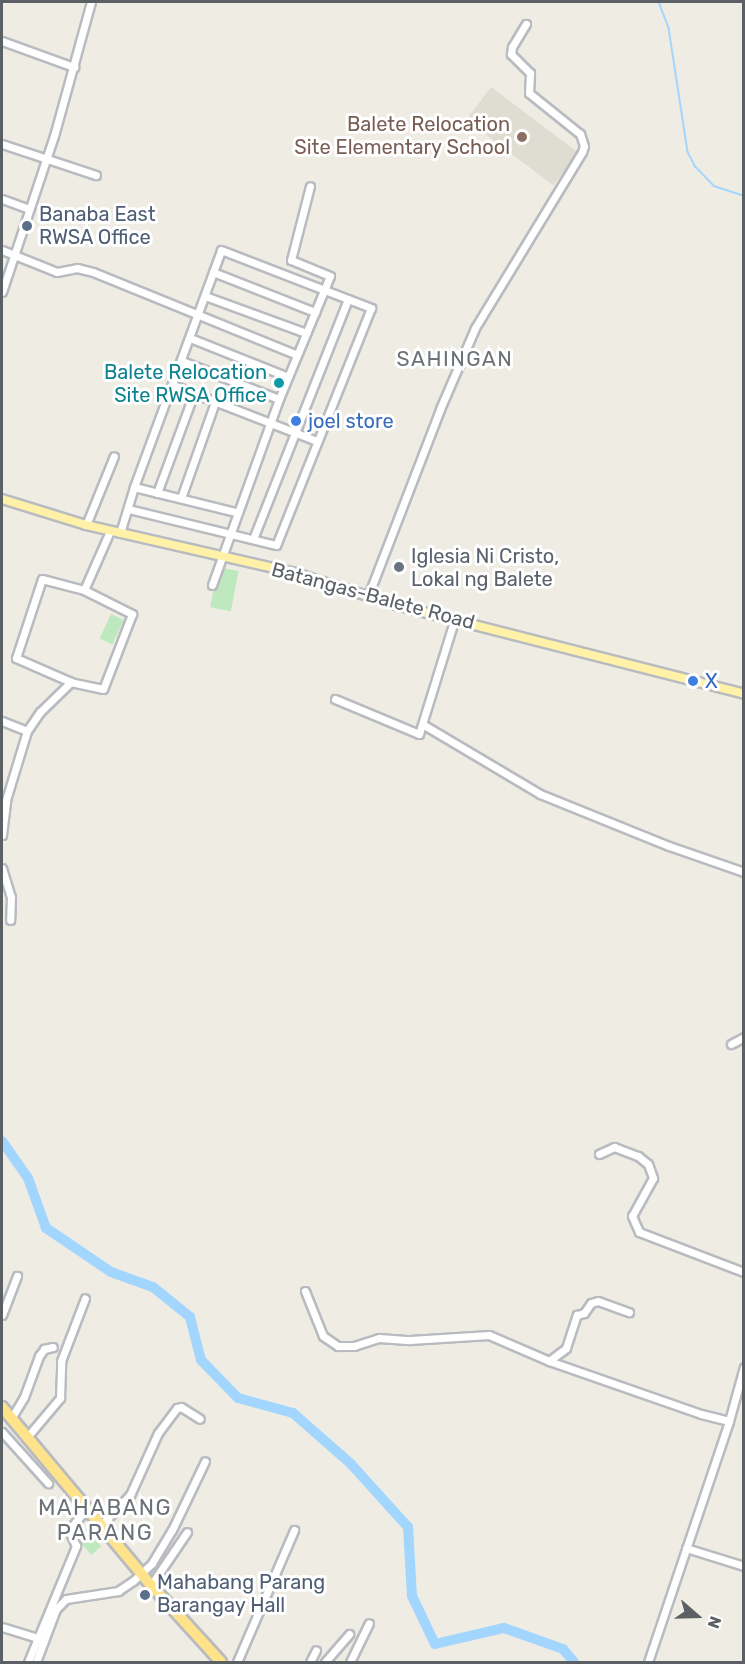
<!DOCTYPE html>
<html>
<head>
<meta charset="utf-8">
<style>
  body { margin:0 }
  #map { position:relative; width:745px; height:1664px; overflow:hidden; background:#efede3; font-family:Rubik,sans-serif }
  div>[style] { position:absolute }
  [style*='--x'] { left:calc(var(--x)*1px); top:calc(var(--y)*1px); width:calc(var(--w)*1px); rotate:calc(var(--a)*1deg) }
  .education>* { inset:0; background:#dfdcd2; transform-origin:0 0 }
  .green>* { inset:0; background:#bee9be; transform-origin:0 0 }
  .stream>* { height:1.5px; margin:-0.75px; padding:0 0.75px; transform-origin:0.75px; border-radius:0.75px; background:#a3d6ff }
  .river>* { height:10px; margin:-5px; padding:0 5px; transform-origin:5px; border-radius:5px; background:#a3d6ff }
  .roads { filter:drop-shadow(2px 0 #b8bbc0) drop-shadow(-2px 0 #b8bbc0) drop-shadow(0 2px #b8bbc0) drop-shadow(0 -2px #b8bbc0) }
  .minor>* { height:7px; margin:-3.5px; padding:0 3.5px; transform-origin:3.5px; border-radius:3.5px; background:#fff }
  .major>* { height:8px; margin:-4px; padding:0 4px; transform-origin:4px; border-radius:4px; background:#fff2a8 }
  .highway>* { height:10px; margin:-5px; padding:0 5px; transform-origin:5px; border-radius:5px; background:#ffe38a }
  .dots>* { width:16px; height:16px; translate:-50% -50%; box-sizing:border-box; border:3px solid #fff; border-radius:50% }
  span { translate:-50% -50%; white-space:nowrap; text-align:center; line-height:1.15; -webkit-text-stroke:6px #fff; paint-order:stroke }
  .education-label { font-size:20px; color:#785e54 }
  .right { translate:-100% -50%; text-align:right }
  .service-label { font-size:20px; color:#4e5e75 }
  .left { translate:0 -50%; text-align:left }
  .culture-label { font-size:20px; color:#0d838f }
  .shop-label { font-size:20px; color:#366cbe }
  .worship-label { font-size:20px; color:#5b616d }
  .street-label { font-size:20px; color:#5b6065 }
  .neighbourhood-label { font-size:21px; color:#6c7277; letter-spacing:1.5px }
  .quarter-label { font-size:22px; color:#6c7277; letter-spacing:1.5px }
  .frame { position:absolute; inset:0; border:3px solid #5b6065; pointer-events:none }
  .north { position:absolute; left:667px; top:1586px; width:60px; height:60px; -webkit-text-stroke:4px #fff; paint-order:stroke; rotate:110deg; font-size:16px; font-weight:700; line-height:24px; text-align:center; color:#5b6065 }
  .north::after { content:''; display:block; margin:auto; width:21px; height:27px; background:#5b6065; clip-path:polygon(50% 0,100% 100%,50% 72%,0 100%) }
</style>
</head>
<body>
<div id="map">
  <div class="education">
    <i style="left:491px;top:87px;width:109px;height:41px;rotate:37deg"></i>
  </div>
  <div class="green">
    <i style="left:218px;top:567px;width:21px;height:41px;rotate:11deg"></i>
    <i style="left:111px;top:614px;width:14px;height:27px;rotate:25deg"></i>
    <i style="left:81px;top:1524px;width:30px;height:13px;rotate:48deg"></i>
  </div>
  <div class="stream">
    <i style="--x:659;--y:2;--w:28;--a:69"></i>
    <i style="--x:669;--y:28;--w:125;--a:81.3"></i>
    <i style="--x:688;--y:152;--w:16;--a:63"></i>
    <i style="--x:695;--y:166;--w:28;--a:46"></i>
    <i style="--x:714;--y:186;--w:32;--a:18"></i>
  </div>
  <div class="river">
    <i style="--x:2;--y:1141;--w:45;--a:54.9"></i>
    <i style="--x:28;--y:1178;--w:53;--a:70.2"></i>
    <i style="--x:46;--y:1228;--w:78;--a:34.1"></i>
    <i style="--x:111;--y:1272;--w:45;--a:19.7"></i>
    <i style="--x:153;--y:1287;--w:48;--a:39"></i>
    <i style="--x:190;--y:1317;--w:44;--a:75.7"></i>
    <i style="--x:201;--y:1360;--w:53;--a:45.8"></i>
    <i style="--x:238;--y:1398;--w:57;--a:15.3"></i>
    <i style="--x:293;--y:1413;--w:77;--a:41.3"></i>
    <i style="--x:351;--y:1464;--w:85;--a:47.9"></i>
    <i style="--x:408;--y:1527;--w:69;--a:86.7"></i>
    <i style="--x:412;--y:1596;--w:53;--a:64.4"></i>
    <i style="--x:435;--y:1644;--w:71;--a:-13.1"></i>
    <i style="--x:504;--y:1628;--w:63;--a:19.6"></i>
    <i style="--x:563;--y:1649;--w:17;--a:50"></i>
  </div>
  <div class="roads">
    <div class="minor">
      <i style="--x:2;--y:41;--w:77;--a:19.9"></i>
      <i style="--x:2;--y:144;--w:99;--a:18.3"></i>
      <i style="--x:2;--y:199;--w:29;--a:20"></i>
      <i style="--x:2;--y:250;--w:59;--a:21.8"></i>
      <i style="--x:57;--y:272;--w:20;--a:-11"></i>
      <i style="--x:77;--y:268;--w:16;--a:14"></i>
      <i style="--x:93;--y:272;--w:220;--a:22.1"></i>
      <i style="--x:213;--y:272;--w:110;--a:21.4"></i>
      <i style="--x:2;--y:292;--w:164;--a:-71.6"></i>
      <i style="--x:54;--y:136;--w:139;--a:-74.6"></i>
      <i style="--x:205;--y:296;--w:108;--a:20.1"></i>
      <i style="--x:190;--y:338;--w:105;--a:21.7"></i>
      <i style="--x:182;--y:361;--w:104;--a:21.4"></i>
      <i style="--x:173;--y:385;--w:155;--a:21.3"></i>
      <i style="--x:134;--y:487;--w:105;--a:13.8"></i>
      <i style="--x:157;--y:493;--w:107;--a:-69.7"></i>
      <i style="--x:181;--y:498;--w:102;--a:-70.5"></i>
      <i style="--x:86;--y:525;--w:74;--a:-67.9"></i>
      <i style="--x:120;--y:533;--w:48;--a:-73.1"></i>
      <i style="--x:134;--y:487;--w:252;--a:-69.8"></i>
      <i style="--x:221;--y:250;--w:161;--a:21.1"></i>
      <i style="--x:371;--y:308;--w:255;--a:111.8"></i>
      <i style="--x:276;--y:545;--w:152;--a:-166.3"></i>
      <i style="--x:253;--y:539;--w:258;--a:-68.4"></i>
      <i style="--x:42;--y:579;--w:43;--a:14.7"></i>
      <i style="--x:84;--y:590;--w:54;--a:26.6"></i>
      <i style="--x:132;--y:614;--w:80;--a:111.1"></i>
      <i style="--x:103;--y:689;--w:33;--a:-168"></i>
      <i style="--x:71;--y:682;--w:60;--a:-156.4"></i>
      <i style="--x:16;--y:658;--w:83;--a:-71.8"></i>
      <i style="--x:212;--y:585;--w:198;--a:-70.2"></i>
      <i style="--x:279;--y:399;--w:133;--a:-67.5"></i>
      <i style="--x:330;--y:276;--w:42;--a:-157.7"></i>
      <i style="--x:291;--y:260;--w:76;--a:-75.6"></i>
      <i style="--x:84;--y:590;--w:64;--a:-66.2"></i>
      <i style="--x:368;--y:596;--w:200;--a:-68.9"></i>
      <i style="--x:440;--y:409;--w:88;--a:-66.6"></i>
      <i style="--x:475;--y:328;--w:206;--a:-58.7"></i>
      <i style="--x:582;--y:152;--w:6;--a:-72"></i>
      <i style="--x:584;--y:146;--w:13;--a:-108"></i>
      <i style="--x:580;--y:134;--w:65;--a:-141.2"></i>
      <i style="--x:529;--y:93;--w:20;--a:-87"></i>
      <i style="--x:530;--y:73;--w:27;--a:-135"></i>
      <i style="--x:511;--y:54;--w:7;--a:-82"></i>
      <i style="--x:512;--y:47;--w:27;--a:-59"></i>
      <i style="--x:335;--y:699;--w:91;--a:22.6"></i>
      <i style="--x:419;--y:734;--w:121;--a:-72.8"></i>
      <i style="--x:2;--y:721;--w:27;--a:22"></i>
      <i style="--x:27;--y:731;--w:23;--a:-56"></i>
      <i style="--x:40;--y:712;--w:43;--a:-44.1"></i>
      <i style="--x:424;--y:725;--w:135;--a:30.7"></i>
      <i style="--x:540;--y:794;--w:139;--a:22"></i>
      <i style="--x:669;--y:846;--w:79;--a:19.1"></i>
      <i style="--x:2;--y:835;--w:35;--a:-83"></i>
      <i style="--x:6;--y:800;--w:72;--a:-73.1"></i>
      <i style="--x:2;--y:868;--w:30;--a:73"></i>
      <i style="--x:11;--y:897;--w:23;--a:92"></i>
      <i style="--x:731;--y:1044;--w:15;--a:-28"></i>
      <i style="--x:599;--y:1154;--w:17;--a:-25"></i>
      <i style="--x:614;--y:1147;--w:26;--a:21"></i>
      <i style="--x:638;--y:1156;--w:13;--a:39"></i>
      <i style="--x:648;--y:1164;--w:15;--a:70"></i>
      <i style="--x:653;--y:1178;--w:43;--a:118.9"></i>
      <i style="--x:632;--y:1216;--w:17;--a:66"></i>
      <i style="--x:639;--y:1232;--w:112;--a:20.9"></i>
      <i style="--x:305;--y:1291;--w:48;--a:68.2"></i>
      <i style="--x:323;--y:1336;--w:18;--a:34"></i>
      <i style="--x:338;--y:1346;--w:16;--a:0"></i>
      <i style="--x:354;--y:1346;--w:26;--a:-18"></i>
      <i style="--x:379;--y:1338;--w:31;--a:4"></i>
      <i style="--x:410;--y:1340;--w:79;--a:-3.6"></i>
      <i style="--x:489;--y:1335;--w:65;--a:23.4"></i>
      <i style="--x:549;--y:1361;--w:161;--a:19.2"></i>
      <i style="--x:701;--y:1414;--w:29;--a:14"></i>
      <i style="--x:2;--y:1315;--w:42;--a:-69"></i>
      <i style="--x:549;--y:1361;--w:21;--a:-37"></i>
      <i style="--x:566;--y:1348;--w:35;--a:-72"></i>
      <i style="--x:577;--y:1315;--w:7;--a:-16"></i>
      <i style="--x:584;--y:1313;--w:12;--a:-55"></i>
      <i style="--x:591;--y:1303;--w:7;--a:-16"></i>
      <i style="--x:598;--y:1301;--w:33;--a:20"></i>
      <i style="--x:12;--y:1417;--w:23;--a:-59"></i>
      <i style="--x:24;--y:1397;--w:44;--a:-69.9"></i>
      <i style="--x:39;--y:1356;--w:9;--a:-54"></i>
      <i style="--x:44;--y:1349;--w:9;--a:-13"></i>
      <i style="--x:2;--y:1432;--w:69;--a:48"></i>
      <i style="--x:28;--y:1436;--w:50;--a:-49.9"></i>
      <i style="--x:60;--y:1398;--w:37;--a:-88"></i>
      <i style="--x:61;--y:1361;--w:67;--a:-69.1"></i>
      <i style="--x:101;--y:1525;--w:42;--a:-46"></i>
      <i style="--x:130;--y:1495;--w:68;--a:-65.7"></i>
      <i style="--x:158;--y:1433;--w:31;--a:-53"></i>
      <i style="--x:177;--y:1408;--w:4;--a:-14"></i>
      <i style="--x:181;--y:1407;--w:22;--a:32"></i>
      <i style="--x:686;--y:1548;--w:61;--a:17.2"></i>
      <i style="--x:151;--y:1585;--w:64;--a:-55.8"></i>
      <i style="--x:2;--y:1627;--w:37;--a:17"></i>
      <i style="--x:28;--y:1662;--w:126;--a:-67.5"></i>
      <i style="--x:76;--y:1546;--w:17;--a:-114"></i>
      <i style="--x:69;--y:1530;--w:28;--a:-51"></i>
      <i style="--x:36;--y:1662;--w:57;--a:-69.3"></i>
      <i style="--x:56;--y:1609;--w:14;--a:-45"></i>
      <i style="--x:66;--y:1599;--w:53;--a:-8.7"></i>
      <i style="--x:118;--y:1591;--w:18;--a:-34"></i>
      <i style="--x:133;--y:1581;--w:26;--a:-43"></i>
      <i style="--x:152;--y:1563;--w:39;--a:-59"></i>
      <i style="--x:172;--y:1530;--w:76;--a:-64.4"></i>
      <i style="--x:237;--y:1662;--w:144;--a:-66.6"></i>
      <i style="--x:310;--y:1662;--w:13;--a:-63"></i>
      <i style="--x:325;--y:1662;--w:37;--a:-49"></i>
      <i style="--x:350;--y:1662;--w:43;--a:-64"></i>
      <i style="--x:648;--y:1662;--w:254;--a:-71.4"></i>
      <i style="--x:729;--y:1421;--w:56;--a:-74.5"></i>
    </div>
    <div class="major">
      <i style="--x:2;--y:499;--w:88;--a:17.2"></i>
      <i style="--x:86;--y:525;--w:214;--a:12.9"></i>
      <i style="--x:295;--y:573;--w:106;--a:17.6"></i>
      <i style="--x:396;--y:605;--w:359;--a:14.3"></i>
    </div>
    <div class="highway">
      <i style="--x:2;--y:1407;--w:232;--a:50.1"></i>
      <i style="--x:151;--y:1585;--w:104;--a:47.7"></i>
    </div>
  </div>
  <div class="dots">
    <i style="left:522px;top:137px;background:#8d6e63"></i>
    <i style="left:27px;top:226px;background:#5c6f8a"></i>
    <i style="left:279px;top:383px;background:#0f9aa8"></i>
    <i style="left:296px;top:421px;background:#3f7fe0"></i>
    <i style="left:399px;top:567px;background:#6b7280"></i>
    <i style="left:693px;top:681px;background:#3f7fe0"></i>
    <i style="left:145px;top:1595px;background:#5c6f8a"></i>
  </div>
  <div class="education-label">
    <span class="right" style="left:510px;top:136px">Balete Relocation<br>Site Elementary School</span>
  </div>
  <div class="service-label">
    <span class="left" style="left:39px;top:226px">Banaba East<br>RWSA Office</span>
    <span class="left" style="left:157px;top:1594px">Mahabang Parang<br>Barangay Hall</span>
  </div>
  <div class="culture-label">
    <span class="right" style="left:267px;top:384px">Balete Relocation<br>Site RWSA Office</span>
  </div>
  <div class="shop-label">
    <span class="left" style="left:308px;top:421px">joel store</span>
    <span class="left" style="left:705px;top:681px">X</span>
  </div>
  <div class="worship-label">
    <span class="left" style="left:411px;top:568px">Iglesia Ni Cristo,<br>Lokal ng Balete</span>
  </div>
  <div class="street-label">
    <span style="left:373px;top:596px;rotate:15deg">Batangas-Balete Road</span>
  </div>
  <div class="neighbourhood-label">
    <span style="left:455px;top:359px">SAHINGAN</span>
  </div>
  <div class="quarter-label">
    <span style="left:105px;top:1520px">MAHABANG<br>PARANG</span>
  </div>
  <div class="frame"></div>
  <div class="north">N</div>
</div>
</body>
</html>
